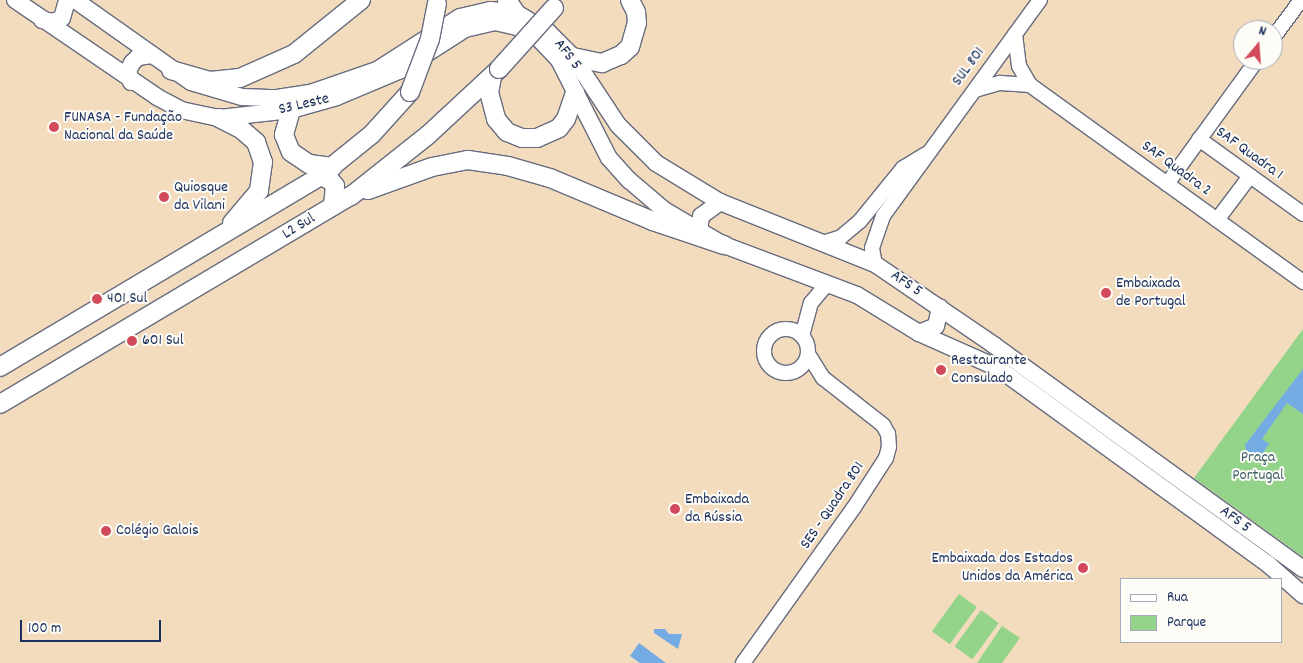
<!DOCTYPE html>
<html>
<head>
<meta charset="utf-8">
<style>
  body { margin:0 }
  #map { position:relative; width:1303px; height:663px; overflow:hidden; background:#f3dcbd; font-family:Dekko,sans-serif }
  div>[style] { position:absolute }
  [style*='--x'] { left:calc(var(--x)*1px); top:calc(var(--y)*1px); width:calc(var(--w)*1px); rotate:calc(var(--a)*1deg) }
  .green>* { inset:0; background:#93d48a; transform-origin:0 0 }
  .water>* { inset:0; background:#74abe2 }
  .roads { filter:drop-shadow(1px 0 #676c7f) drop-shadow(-1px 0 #676c7f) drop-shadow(0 1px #676c7f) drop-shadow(0 -1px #676c7f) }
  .tertiary>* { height:14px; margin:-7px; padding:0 7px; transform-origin:7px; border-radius:7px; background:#fff }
  .tertiary>.ring { margin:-7px; padding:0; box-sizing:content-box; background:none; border:14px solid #fff; border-radius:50% }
  .secondary>* { height:16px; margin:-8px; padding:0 8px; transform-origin:8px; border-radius:8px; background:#fff }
  .primary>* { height:18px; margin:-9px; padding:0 9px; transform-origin:9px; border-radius:9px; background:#fff }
  .bridges { filter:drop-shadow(1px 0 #676c7f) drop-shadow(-1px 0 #676c7f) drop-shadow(0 1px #676c7f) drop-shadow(0 -1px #676c7f) }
  .primary-bridge>* { height:18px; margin:-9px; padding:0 9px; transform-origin:9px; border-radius:9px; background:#fff }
  .dots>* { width:14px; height:14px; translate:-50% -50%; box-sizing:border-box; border:2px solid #fdfcf7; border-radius:50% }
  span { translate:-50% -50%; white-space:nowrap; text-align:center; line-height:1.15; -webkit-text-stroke:4px #fdfcf7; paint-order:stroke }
  .street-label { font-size:16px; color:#1b2f5e }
  .poi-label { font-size:16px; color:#1b2f5e }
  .left { translate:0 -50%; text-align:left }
  .right { translate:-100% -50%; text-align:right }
  .park-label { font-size:16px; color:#3f616b }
  .legend { position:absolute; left:1120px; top:578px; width:162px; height:65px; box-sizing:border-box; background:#fdfcf7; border:1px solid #a3aaba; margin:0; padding:6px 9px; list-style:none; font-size:15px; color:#1b2f5e }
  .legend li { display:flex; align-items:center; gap:10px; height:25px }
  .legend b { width:25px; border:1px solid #a3aaba }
  .north { position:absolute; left:1233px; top:20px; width:50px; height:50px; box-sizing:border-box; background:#fdfcf7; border:1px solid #a3aaba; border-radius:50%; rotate:18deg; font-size:14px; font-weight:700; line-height:20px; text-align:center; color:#1b2f5e }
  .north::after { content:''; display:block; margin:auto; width:18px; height:22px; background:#d1495b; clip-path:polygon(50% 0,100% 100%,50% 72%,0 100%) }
  .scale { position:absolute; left:20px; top:620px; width:141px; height:22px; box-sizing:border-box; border:2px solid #1b2f5e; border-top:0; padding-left:6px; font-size:15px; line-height:18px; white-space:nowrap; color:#1b2f5e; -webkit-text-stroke:4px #fdfcf7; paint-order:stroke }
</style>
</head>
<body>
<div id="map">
  <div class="green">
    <i style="clip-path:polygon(1303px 329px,1303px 557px,1194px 478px)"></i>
    <i style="left:959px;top:594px;width:22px;height:46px;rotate:36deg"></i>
    <i style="left:981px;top:610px;width:22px;height:45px;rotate:36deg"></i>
    <i style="clip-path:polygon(1002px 626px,1020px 638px,1002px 663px,977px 663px)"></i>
  </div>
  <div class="water">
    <i style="clip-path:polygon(1303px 369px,1303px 414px,1287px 403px,1262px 439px,1269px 444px,1258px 460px,1246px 450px,1245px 445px)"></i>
    <i style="clip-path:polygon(654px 629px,665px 629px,669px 634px,682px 634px,678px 649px,654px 633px)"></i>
    <i style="clip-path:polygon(639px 643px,666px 663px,640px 663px,630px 656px)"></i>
  </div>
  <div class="roads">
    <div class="tertiary">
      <i style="--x:1015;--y:34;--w:32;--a:83"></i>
      <i style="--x:1019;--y:66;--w:22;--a:60"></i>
      <i style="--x:1030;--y:85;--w:337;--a:35.8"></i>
      <i style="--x:1273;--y:38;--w:47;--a:-53.6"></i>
      <i style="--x:975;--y:90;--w:26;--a:-16"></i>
      <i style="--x:1000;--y:83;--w:30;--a:4"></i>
      <i style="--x:1199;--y:139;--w:128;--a:35.8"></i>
      <i style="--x:1167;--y:184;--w:153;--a:-54"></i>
      <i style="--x:1217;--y:220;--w:55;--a:-53.1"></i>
      <i style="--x:826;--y:242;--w:16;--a:-18"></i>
      <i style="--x:841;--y:237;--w:25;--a:-40"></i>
      <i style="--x:860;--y:221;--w:68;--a:-50.9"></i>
      <i style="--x:903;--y:168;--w:27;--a:-31"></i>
      <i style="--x:875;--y:264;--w:16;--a:-101"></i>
      <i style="--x:872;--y:248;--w:34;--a:-71"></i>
      <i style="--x:883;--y:216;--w:267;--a:-54"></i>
      <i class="ring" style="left:764px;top:329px;width:30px;height:30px"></i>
      <i style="--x:802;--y:336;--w:34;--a:-75"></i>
      <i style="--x:811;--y:303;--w:25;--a:-50"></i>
      <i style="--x:743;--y:663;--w:189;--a:-54.5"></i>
      <i style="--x:853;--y:509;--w:61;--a:-57.1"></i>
      <i style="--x:886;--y:458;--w:11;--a:-75"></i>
      <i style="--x:889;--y:447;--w:13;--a:-94"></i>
      <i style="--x:888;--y:434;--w:10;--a:-119"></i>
      <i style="--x:883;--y:425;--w:76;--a:-141.9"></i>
      <i style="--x:823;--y:378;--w:28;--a:-122"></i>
    </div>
    <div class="secondary">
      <i style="--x:15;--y:0;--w:172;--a:34.3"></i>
      <i style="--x:157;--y:97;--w:27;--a:28"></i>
      <i style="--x:181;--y:110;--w:39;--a:12"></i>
      <i style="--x:219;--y:118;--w:72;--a:-6.3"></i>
      <i style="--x:291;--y:110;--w:48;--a:-15.8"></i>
      <i style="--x:337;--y:97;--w:69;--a:-22.9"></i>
      <i style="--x:401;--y:70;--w:76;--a:-32.6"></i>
      <i style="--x:465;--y:29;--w:31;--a:-13"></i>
      <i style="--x:495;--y:22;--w:23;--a:13"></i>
      <i style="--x:517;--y:27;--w:24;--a:28"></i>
      <i style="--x:538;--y:38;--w:30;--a:46"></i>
      <i style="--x:559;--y:60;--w:110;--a:63"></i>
      <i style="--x:609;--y:158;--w:30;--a:48"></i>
      <i style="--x:629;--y:180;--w:46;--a:40.6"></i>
      <i style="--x:664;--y:210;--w:69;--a:30.3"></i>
      <i style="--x:724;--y:245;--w:142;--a:20.6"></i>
      <i style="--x:857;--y:295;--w:73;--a:31.5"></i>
      <i style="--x:919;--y:333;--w:86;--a:23.9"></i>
      <i style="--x:998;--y:368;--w:334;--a:36"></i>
      <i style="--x:1268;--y:564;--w:47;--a:41.5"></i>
      <i style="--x:75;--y:0;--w:142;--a:35.3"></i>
      <i style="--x:191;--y:82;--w:53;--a:16.4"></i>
      <i style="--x:242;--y:97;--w:35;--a:2"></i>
      <i style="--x:277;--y:98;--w:36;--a:-9"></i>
      <i style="--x:313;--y:92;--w:68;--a:-19"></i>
      <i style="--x:377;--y:70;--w:98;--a:-32.6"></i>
      <i style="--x:460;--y:17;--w:31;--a:-13"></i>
      <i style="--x:490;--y:10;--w:25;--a:5"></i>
      <i style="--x:515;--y:12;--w:39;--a:31"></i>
      <i style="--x:548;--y:32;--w:35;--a:45"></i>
      <i style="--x:573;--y:57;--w:82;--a:56.5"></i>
      <i style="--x:618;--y:125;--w:54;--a:45"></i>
      <i style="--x:656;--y:163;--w:75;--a:31.4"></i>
      <i style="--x:720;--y:202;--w:167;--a:21.8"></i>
      <i style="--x:875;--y:264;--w:145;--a:34.3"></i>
      <i style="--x:995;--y:346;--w:380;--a:35.9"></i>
      <i style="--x:42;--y:20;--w:12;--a:9"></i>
      <i style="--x:54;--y:22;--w:9;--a:-27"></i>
      <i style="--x:62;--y:18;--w:19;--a:-74"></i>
      <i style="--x:131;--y:82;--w:11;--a:-105"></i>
      <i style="--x:128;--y:71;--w:9;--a:-63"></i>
      <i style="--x:132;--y:63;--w:8;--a:-45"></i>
      <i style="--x:138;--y:57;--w:14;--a:-8"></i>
      <i style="--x:699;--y:231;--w:15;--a:-82"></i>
      <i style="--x:701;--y:216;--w:24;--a:-36"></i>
      <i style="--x:919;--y:333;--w:18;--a:-22"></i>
      <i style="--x:936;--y:326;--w:19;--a:-78"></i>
    </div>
    <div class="primary">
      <i style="--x:507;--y:0;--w:14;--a:56"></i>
      <i style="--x:573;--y:57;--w:30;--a:12"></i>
      <i style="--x:602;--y:63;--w:21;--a:-23"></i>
      <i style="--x:621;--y:55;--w:12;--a:-42"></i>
      <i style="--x:630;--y:47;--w:25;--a:-74"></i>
      <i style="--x:637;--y:23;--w:11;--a:-95"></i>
      <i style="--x:636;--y:12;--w:13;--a:-117"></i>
      <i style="--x:171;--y:70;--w:41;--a:15.8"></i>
      <i style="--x:210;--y:81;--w:30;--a:-6"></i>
      <i style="--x:240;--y:78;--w:59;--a:-24"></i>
      <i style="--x:294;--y:54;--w:86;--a:-38.9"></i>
      <i style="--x:492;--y:77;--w:15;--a:101"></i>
      <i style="--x:489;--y:92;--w:28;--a:75"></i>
      <i style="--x:496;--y:119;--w:17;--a:50"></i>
      <i style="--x:507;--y:132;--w:16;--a:22"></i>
      <i style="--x:522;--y:138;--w:15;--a:0"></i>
      <i style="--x:537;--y:138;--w:24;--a:-24"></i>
      <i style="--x:559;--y:128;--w:11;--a:-52"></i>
      <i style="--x:566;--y:119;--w:28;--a:-71"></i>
      <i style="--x:291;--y:110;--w:26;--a:106"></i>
      <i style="--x:284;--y:135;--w:18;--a:68"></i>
      <i style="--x:291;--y:152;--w:22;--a:34"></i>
      <i style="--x:309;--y:164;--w:24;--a:7"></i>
      <i style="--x:219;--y:118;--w:25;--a:27"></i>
      <i style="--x:241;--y:129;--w:20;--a:41"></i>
      <i style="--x:256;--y:142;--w:21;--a:71"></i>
      <i style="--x:263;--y:162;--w:29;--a:98"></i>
      <i style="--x:259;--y:191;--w:42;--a:130.2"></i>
      <i style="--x:320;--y:176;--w:11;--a:22"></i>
      <i style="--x:330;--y:180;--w:8;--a:50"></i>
      <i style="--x:335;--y:186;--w:20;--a:96"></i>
      <i style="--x:368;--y:190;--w:68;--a:-19.8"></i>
      <i style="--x:432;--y:167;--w:37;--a:-11"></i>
      <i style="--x:468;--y:160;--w:40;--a:8.5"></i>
      <i style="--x:508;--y:166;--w:44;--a:15.9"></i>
      <i style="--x:550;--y:178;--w:112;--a:22.7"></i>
      <i style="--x:653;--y:221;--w:75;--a:18.7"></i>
      <i style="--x:0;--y:367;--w:373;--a:-30.8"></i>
      <i style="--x:320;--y:176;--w:67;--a:-38.9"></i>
      <i style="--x:372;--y:134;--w:57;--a:-47.9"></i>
      <i style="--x:0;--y:404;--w:408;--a:-30.7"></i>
      <i style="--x:351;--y:196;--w:98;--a:-38.4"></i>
      <i style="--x:428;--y:135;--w:97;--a:-42.9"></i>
    </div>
  </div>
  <div class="bridges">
    <div class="primary-bridge">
      <i style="--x:499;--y:69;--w:82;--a:-48"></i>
      <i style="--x:410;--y:92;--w:57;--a:-69.3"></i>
      <i style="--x:430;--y:39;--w:36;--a:-79"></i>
    </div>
  </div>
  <div class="dots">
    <i style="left:54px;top:127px;background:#d1495b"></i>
    <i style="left:164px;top:197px;background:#d1495b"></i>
    <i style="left:1106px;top:293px;background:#d1495b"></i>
    <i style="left:97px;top:299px;background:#d1495b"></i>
    <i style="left:132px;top:341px;background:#d1495b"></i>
    <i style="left:941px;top:370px;background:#d1495b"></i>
    <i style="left:675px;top:509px;background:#d1495b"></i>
    <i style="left:106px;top:531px;background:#d1495b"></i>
    <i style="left:1083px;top:568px;background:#d1495b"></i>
  </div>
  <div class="street-label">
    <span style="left:567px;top:55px;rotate:52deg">AFS 5</span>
    <span style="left:969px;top:67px;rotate:-54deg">SUL 801</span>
    <span style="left:304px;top:105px;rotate:-13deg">S3 Leste</span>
    <span style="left:1249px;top:154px;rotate:36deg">SAF Quadra 1</span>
    <span style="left:1176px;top:169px;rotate:36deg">SAF Quadra 2</span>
    <span style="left:299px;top:227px;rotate:-31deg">L2 Sul</span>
    <span style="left:906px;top:284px;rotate:34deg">AFS 5</span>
    <span style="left:833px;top:506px;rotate:-56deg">SES - Quadra 801</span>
    <span style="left:1235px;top:520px;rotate:36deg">AFS 5</span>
  </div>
  <div class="poi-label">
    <span class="left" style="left:64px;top:127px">FUNASA - Fundação<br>Nacional da Saúde</span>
    <span class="left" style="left:174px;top:197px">Quiosque<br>da Vilani</span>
    <span class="left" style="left:1116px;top:293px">Embaixada<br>de Portugal</span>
    <span class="left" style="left:107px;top:299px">401 Sul</span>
    <span class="left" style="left:142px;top:341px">601 Sul</span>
    <span class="left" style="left:951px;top:370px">Restaurante<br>Consulado</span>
    <span class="left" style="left:685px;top:509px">Embaixada<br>da Rússia</span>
    <span class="left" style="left:116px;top:531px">Colégio Galois</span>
    <span class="right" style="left:1073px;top:568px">Embaixada dos Estados<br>Unidos da América</span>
  </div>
  <div class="park-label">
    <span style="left:1258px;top:467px">Praça<br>Portugal</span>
  </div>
  <ul class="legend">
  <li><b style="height:6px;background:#fff"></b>Rua</li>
  <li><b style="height:14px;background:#93d48a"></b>Parque</li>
  </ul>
  <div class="north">N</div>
  <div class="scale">100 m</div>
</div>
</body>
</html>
